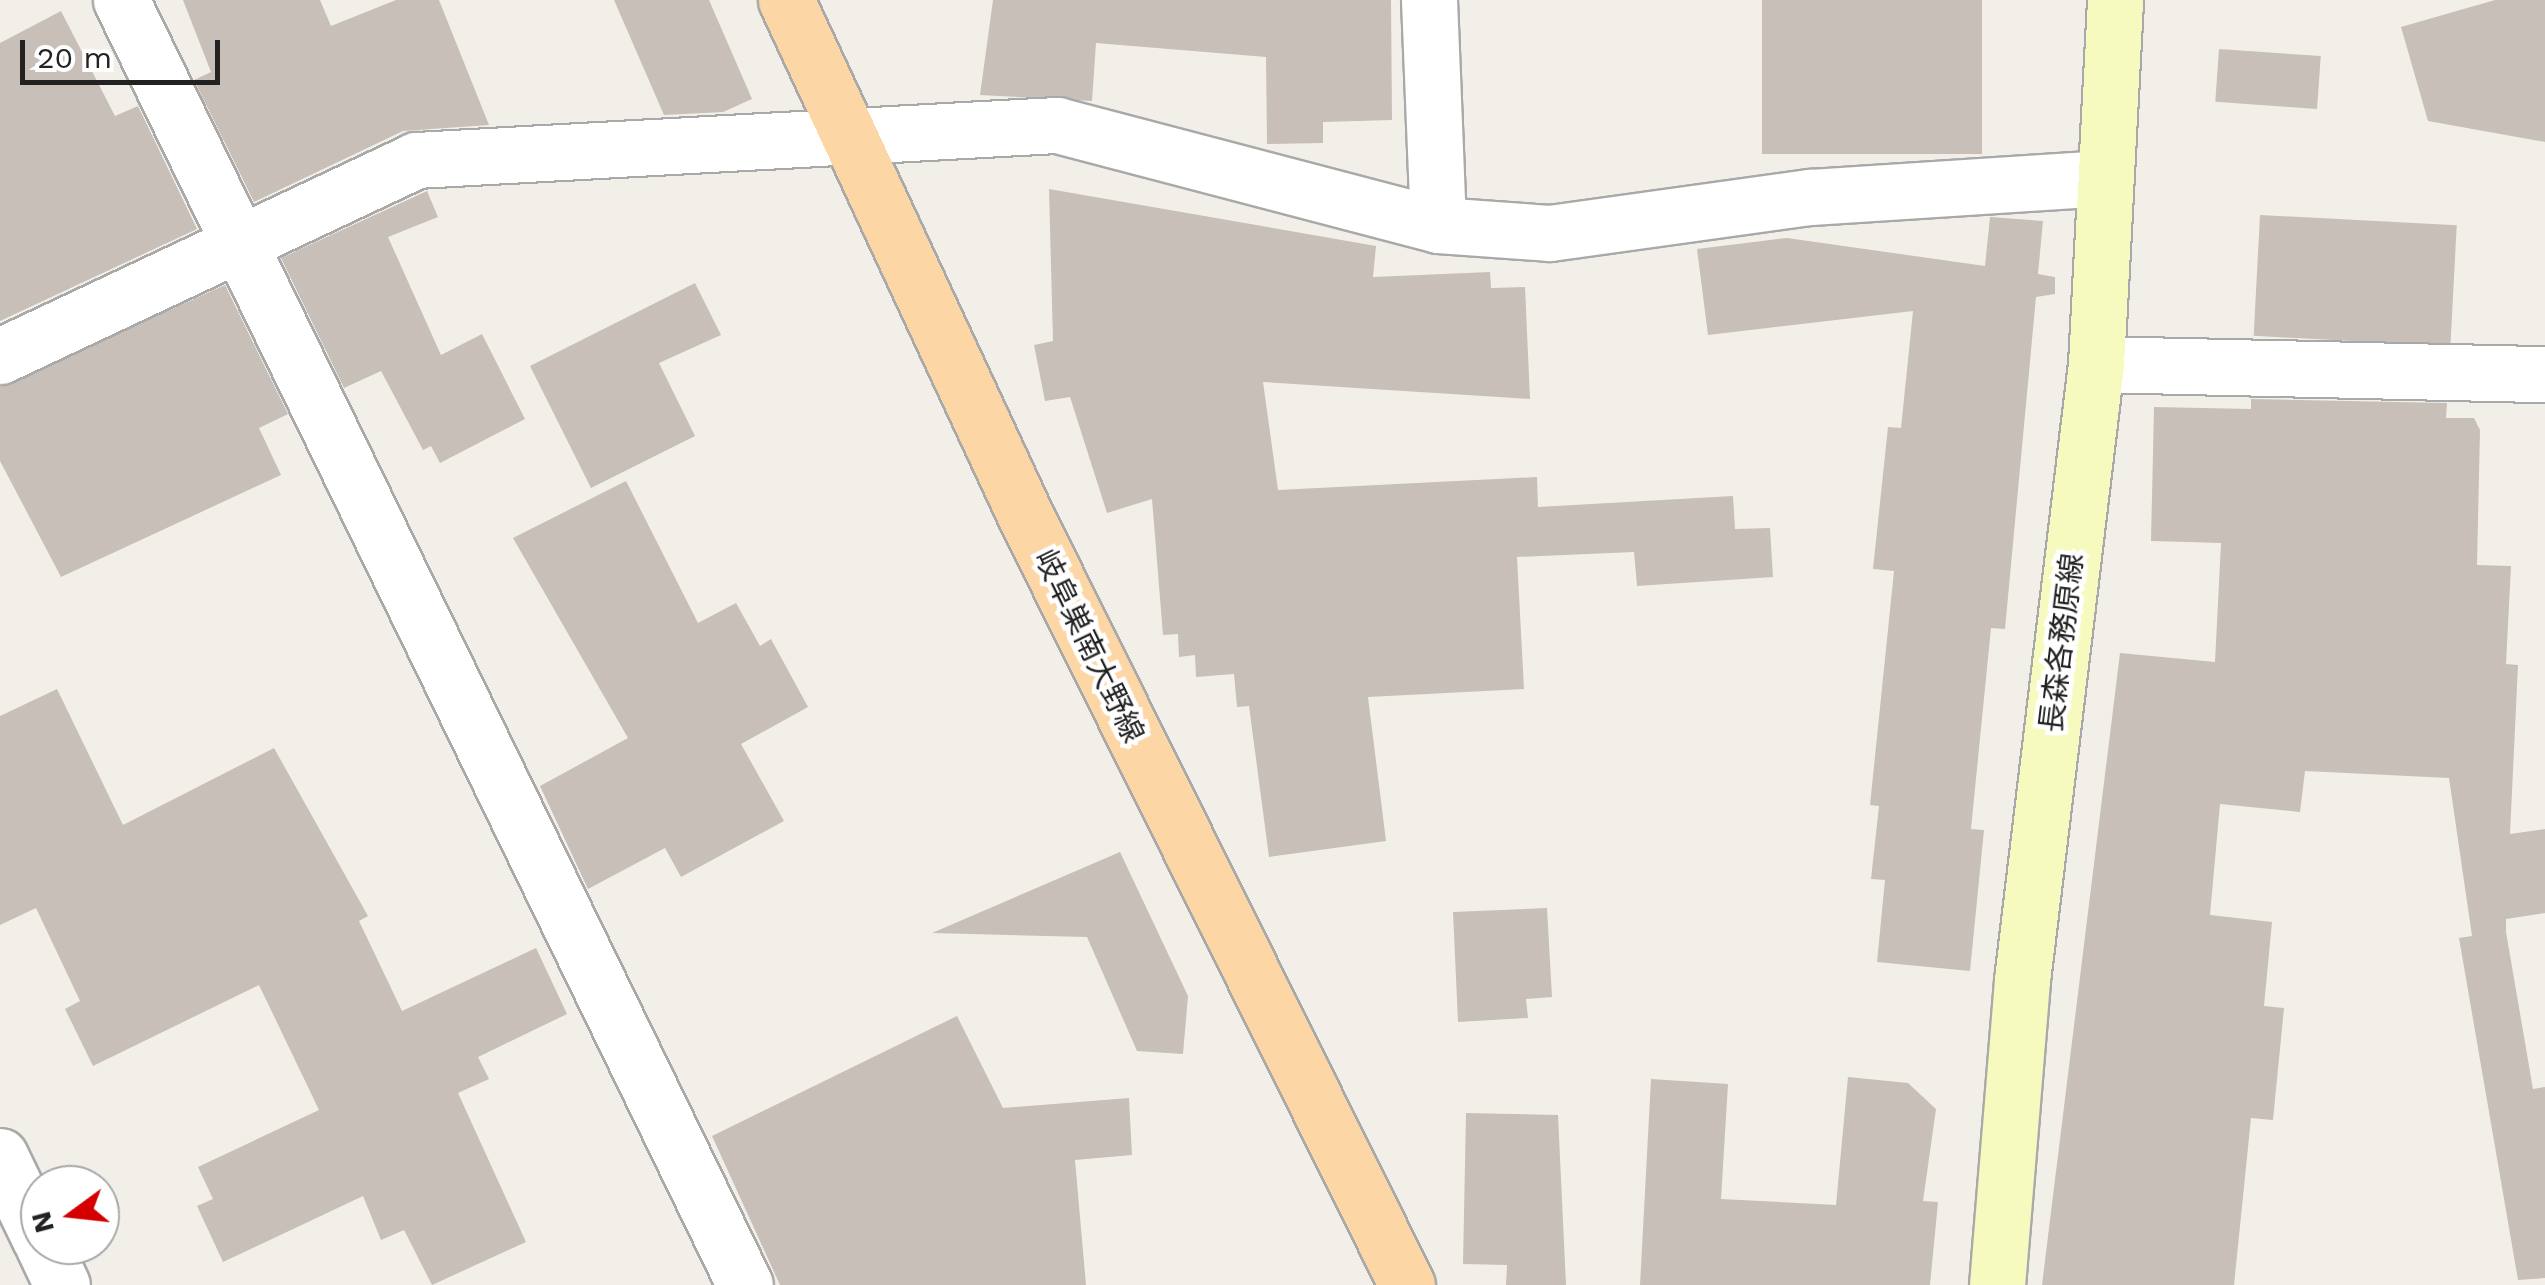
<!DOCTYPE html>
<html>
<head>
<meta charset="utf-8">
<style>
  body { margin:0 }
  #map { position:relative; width:2545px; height:1285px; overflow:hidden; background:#f2efe9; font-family:"Work Sans","Noto Sans JP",sans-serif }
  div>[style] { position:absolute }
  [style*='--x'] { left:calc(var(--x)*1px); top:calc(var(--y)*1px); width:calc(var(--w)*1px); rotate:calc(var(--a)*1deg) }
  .building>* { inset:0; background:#c7bfb8; transform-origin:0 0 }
  .roads { filter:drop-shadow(2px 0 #a9a9a9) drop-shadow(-2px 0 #a9a9a9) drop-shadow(0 2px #a9a9a9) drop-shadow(0 -2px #a9a9a9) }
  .minor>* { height:55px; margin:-27.5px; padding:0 27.5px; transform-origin:27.5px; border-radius:27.5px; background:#fff }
  .secondary>* { height:55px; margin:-27.5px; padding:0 27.5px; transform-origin:27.5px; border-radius:27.5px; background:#f7fabf }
  .primary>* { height:55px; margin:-27.5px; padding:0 27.5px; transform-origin:27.5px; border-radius:27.5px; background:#fcd6a4 }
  span { translate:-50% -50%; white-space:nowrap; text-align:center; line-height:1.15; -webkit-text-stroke:9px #fff; paint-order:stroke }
  .street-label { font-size:30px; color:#222 }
  .north { position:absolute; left:20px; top:1165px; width:100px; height:100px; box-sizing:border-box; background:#fff; border:2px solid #a7a7a7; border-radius:50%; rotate:255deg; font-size:28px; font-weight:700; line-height:40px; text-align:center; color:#222 }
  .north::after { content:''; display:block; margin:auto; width:35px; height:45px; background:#d40000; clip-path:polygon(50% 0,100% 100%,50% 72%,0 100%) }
  .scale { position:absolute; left:20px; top:40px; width:200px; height:45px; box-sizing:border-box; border:5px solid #222; border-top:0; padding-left:12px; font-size:30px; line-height:35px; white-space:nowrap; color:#222; -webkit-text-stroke:8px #fff; paint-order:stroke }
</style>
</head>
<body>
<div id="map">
  <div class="building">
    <i style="clip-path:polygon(183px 0,320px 0,331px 26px,396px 0,439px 0,489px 125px,403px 131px,254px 202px,194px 80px,211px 72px)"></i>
    <i style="clip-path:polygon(614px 0,709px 0,752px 99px,723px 112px,664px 115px)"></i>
    <i style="clip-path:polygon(993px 0,1391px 0,1392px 120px,1323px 122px,1323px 143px,1267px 144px,1266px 57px,1096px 43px,1092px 101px,980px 95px)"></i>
    <i style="left:1762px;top:0;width:220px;height:154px"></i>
    <i style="clip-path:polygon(2495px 0,2545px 0,2545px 142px,2428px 121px,2401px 27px)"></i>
    <i style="clip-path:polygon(61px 11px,115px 116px,138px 106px,197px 229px,0 321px,0 43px)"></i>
    <i style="left:2219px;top:49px;width:102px;height:53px;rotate:4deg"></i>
    <i style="clip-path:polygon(1049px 189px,1376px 246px,1373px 277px,1490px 272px,1491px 288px,1525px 287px,1530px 399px,1263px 382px,1278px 490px,1537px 477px,1538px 507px,1733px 496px,1735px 529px,1770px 528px,1773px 577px,1637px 586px,1634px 552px,1517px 557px,1524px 689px,1368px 697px,1386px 841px,1269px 857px,1249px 706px,1237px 707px,1234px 674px,1196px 677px,1195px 655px,1179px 657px,1178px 634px,1163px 635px,1152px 499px,1107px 513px,1070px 397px,1045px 401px,1034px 345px,1053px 341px)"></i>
    <i style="clip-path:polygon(427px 191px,438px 217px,388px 237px,441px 355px,482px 334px,525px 419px,440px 463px,431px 446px,423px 450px,381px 371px,344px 388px,281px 258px)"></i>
    <i style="left:2260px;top:215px;width:197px;height:121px;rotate:3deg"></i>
    <i style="clip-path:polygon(1990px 217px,2043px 221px,2038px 274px,2055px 277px,2055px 294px,2036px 297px,2005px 629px,1991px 628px,1971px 829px,1984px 830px,1970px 971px,1877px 962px,1885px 880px,1871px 879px,1879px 806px,1870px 805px,1894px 571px,1873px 569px,1888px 427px,1901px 428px,1913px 311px,1708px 335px,1697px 249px,1787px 238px,1985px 266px)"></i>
    <i style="clip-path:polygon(695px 283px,721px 335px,659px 363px,695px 436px,591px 488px,530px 366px)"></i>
    <i style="clip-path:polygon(225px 285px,288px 414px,259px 428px,281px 475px,61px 577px,0 461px,0 387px)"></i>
    <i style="clip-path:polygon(2251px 399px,2447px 403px,2446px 418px,2474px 418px,2480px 430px,2477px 565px,2511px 566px,2506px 664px,2518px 665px,2510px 834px,2545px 829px,2545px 913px,2506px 919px,2506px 932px,2533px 1089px,2545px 1087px,2545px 1278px,2518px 1280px,2459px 938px,2472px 936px,2449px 778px,2305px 771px,2300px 812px,2220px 804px,2210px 915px,2272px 922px,2264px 1006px,2284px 1008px,2273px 1120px,2251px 1118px,2234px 1285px,2042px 1285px,2120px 653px,2215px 662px,2221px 543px,2151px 541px,2154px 407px,2251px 409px)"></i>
    <i style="clip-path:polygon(626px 481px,698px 623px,736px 603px,760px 646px,771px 639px,808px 707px,741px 744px,784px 821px,681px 877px,665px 848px,588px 889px,540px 786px,628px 738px,513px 538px)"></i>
    <i style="clip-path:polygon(57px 689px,123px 825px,274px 748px,368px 916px,359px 921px,402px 1011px,536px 948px,567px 1014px,478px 1057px,489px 1079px,458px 1093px,526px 1242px,432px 1285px,404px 1230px,381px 1240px,363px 1196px,223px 1262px,197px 1206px,213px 1199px,198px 1167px,319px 1110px,259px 985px,93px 1066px,65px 1009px,80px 1001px,36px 908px,0 925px,0 716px)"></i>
    <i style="clip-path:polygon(1120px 852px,1188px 996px,1183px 1054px,1137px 1051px,1087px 937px,932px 933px)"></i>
    <i style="clip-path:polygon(1547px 908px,1552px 997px,1526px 999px,1528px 1018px,1458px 1022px,1453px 912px)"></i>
    <i style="clip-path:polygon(957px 1016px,1003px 1108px,1129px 1098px,1132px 1155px,1075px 1160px,1086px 1285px,780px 1285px,712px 1136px)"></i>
    <i style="clip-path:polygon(1848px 1077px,1908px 1083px,1936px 1109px,1923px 1201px,1938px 1202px,1930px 1285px,1640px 1285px,1651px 1079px,1728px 1084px,1721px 1199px,1836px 1205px)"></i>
    <i style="clip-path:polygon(1466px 1113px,1558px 1115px,1566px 1285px,1506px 1285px,1507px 1265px,1463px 1264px)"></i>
  </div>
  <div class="roads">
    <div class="minor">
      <i style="--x:121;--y:0;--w:1428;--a:64.1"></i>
      <i style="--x:1429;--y:0;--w:225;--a:87.7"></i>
      <i style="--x:0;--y:356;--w:460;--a:-25.2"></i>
      <i style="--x:416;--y:160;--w:642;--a:-3.13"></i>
      <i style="--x:1057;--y:125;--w:394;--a:14.7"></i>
      <i style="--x:1438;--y:225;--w:112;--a:4.1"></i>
      <i style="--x:1550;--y:233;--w:263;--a:-7.9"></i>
      <i style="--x:1811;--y:197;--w:294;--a:-3.7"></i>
      <i style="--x:2096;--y:364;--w:449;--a:1.3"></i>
      <i style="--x:0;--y:1156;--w:92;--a:64.3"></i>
      <i style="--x:43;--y:1245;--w:44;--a:64.6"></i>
    </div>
    <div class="secondary">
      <i style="--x:1997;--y:1285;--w:306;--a:-85.3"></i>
      <i style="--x:2022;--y:980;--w:620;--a:-83.15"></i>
      <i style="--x:2096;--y:364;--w:364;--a:-87"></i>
    </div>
    <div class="primary">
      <i style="--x:786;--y:0;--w:570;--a:65.1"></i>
      <i style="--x:1026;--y:517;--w:857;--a:63.61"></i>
    </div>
  </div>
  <div class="street-label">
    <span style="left:2062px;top:643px;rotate:-83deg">長森各務原線</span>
    <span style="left:1089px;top:646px;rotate:64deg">岐阜巣南大野線</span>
  </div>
  <div class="north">N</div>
  <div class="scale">20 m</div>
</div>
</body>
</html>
